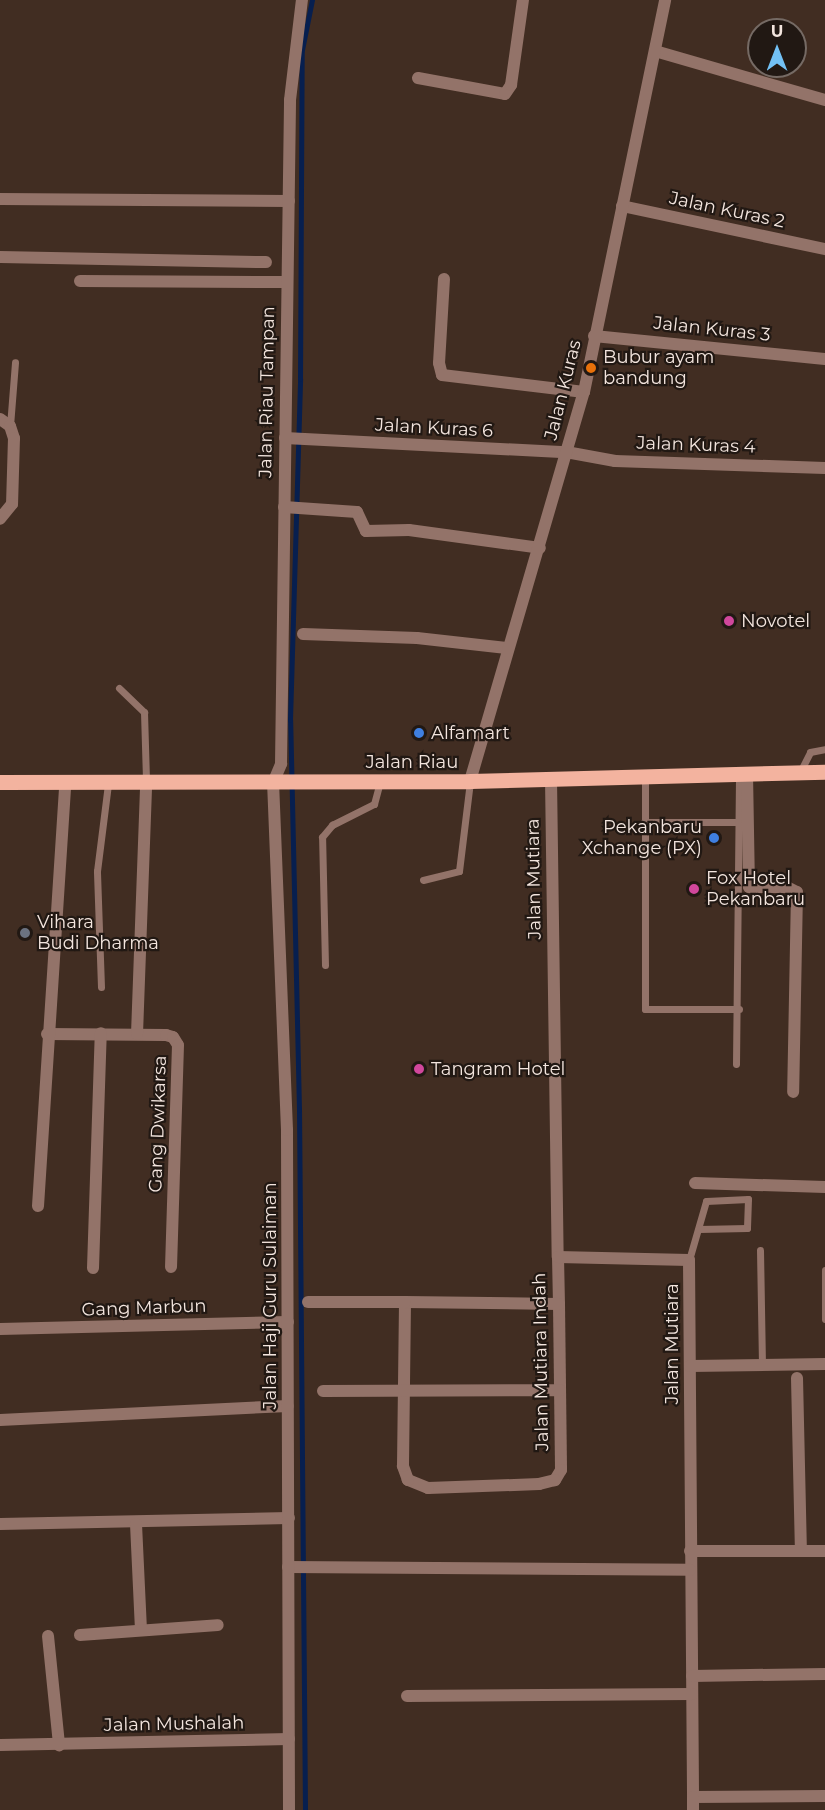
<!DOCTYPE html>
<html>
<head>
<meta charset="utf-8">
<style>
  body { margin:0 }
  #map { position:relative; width:825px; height:1810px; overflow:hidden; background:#412d22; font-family:Montserrat,sans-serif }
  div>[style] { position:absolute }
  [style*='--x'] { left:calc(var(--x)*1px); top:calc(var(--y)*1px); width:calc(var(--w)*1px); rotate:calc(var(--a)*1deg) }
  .stream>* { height:4.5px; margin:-2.25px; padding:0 2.25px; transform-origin:2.25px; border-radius:2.25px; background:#071f4f }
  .service>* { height:7px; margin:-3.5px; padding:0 3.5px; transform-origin:3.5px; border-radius:3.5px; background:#937369 }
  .minor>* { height:12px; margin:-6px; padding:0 6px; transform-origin:6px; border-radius:6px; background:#937369 }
  .primary>* { height:15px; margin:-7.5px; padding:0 7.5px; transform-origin:7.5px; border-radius:7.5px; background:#f3b39f }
  .dots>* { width:16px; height:16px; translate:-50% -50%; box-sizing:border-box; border:3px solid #211813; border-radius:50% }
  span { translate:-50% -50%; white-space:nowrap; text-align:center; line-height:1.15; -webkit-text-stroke:4.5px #211813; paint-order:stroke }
  .street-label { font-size:18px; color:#f3e5de }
  .poi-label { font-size:18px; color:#f3e5de }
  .left { translate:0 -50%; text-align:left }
  .right { translate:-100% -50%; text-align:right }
  .north { position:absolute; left:747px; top:18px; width:60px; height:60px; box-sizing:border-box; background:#211813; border:2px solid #756a64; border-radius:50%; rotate:0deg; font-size:16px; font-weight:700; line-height:24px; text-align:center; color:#f3e5de }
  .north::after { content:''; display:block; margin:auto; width:21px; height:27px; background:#72c1f5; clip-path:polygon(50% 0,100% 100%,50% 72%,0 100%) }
</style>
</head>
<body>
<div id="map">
  <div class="stream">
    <i style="--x:305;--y:1810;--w:700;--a:-90.49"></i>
    <i style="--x:299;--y:1110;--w:390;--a:-91.3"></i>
    <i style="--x:290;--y:720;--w:341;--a:-88.3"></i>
    <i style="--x:300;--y:379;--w:329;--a:-89.7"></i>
    <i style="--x:302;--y:50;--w:51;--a:-78.7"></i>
  </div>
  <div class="service">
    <i style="--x:10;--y:426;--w:64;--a:-85.5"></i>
    <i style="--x:119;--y:688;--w:35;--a:44"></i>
    <i style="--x:144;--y:712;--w:69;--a:88.3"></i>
    <i style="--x:800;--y:772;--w:22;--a:-63"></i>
    <i style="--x:810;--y:752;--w:15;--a:-11"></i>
    <i style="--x:645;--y:775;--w:234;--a:90"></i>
    <i style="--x:645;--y:1009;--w:94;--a:0"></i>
    <i style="--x:644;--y:822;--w:94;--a:0"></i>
    <i style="--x:423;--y:880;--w:37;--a:-14"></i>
    <i style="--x:459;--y:871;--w:91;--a:-83"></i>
    <i style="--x:325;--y:965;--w:128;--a:-91.3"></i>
    <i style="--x:322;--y:837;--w:16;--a:-50"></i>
    <i style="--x:332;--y:825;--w:47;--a:-26.6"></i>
    <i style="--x:374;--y:804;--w:23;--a:-75"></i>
    <i style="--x:101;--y:987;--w:116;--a:-92"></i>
    <i style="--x:97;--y:871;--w:88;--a:-82.8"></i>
    <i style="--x:736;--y:1064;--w:291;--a:-89.4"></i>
    <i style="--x:760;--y:1250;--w:116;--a:89"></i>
    <i style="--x:689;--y:1260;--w:61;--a:-73.9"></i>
    <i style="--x:706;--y:1201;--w:42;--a:-2.7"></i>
    <i style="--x:748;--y:1199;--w:29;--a:92"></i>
    <i style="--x:747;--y:1228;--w:48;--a:178.8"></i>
    <i style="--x:825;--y:1270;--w:49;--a:90"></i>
  </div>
  <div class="minor">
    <i style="--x:655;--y:51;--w:177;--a:16.1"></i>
    <i style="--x:418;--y:78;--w:88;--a:10.4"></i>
    <i style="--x:505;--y:94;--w:11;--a:-56"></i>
    <i style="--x:511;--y:85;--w:86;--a:-82"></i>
    <i style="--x:0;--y:199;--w:289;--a:0.4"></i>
    <i style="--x:622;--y:206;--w:208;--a:12"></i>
    <i style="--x:0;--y:257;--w:266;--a:1.1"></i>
    <i style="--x:444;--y:279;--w:84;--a:93.4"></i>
    <i style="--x:439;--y:363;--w:12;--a:76"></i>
    <i style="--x:442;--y:375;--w:143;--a:6.8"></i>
    <i style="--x:80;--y:281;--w:207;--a:0.3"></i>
    <i style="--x:594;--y:336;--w:232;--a:5.7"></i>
    <i style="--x:0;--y:419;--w:12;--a:35"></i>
    <i style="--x:10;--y:426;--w:13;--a:72"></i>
    <i style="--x:14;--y:438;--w:66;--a:91.7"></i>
    <i style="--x:12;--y:504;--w:19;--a:129"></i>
    <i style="--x:285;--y:438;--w:281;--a:2.9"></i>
    <i style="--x:566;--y:452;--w:50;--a:10.4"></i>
    <i style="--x:615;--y:461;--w:210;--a:1.9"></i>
    <i style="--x:284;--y:507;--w:73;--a:3.9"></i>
    <i style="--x:357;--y:512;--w:21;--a:65"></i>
    <i style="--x:366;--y:531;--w:43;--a:-1.3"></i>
    <i style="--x:409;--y:530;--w:132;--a:7.8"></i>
    <i style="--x:303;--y:634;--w:114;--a:2"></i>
    <i style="--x:417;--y:638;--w:90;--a:6.4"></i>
    <i style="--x:747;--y:773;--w:114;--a:89"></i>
    <i style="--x:749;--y:887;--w:38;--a:0"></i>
    <i style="--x:787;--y:887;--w:11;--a:27"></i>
    <i style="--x:797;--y:892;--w:200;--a:91.1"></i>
    <i style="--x:551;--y:779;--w:478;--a:89.2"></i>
    <i style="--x:558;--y:1257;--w:47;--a:88.8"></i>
    <i style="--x:559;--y:1304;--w:166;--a:89.3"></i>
    <i style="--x:561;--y:1470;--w:12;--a:121"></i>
    <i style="--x:555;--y:1480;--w:16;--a:166"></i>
    <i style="--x:539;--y:1484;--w:111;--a:177.9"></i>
    <i style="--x:428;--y:1488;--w:22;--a:-158"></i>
    <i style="--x:408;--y:1480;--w:15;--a:-110"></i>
    <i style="--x:403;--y:1466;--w:164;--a:-89.3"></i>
    <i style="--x:405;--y:1302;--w:154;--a:0.7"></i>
    <i style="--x:470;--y:781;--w:405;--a:-73.7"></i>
    <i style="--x:584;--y:392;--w:400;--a:-78.3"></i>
    <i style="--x:47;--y:1034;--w:119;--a:0.5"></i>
    <i style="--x:166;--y:1035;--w:7;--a:16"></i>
    <i style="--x:173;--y:1037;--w:9;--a:58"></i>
    <i style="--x:178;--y:1045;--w:222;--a:91.8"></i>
    <i style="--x:137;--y:1034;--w:250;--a:-87.9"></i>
    <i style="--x:695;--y:1183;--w:130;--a:1.8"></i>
    <i style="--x:38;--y:1206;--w:424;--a:-86.3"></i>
    <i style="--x:558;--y:1257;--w:131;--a:1.3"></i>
    <i style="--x:689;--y:1260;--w:537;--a:89.57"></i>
    <i style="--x:693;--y:1797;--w:132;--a:-0.4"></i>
    <i style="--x:93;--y:1268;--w:235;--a:-88.1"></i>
    <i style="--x:308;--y:1302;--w:97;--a:0"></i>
    <i style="--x:0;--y:1329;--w:288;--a:-1.4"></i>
    <i style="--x:690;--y:1366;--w:135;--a:-0.8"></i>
    <i style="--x:797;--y:1378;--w:173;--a:88.7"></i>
    <i style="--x:323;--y:1391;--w:237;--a:-0.2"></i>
    <i style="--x:0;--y:1420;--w:288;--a:-2.8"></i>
    <i style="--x:0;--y:1524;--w:289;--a:-1.2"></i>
    <i style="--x:136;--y:1524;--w:106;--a:87.3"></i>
    <i style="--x:690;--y:1551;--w:135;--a:0"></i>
    <i style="--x:288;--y:1567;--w:402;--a:0.4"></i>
    <i style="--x:80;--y:1635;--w:138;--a:-4.1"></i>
    <i style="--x:48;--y:1636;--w:110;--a:84.2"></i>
    <i style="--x:692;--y:1676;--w:133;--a:-0.9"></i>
    <i style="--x:407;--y:1696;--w:285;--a:-0.4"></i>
    <i style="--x:0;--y:1745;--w:289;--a:-1.2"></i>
    <i style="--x:693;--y:1797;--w:13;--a:90"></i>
    <i style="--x:289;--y:1810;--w:680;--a:-90.17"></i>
    <i style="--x:287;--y:1130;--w:347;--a:-92.3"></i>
    <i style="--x:273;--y:783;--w:21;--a:-67"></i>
    <i style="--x:281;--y:764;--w:664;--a:-89.22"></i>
    <i style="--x:290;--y:100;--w:101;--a:-83.2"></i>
  </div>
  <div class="primary">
    <i style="--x:0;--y:782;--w:470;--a:-0.1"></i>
    <i style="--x:470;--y:781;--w:355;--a:-1.5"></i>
  </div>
  <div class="dots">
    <i style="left:591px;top:368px;background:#e8710a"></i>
    <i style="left:729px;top:621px;background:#d1479c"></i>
    <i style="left:419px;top:733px;background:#3f7fe0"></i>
    <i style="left:714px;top:838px;background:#3f7fe0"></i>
    <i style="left:694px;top:889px;background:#d1479c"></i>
    <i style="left:25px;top:933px;background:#6b7280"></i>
    <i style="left:419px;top:1069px;background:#d1479c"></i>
  </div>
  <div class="street-label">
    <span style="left:727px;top:210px;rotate:12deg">Jalan Kuras 2</span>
    <span style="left:712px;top:329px;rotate:6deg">Jalan Kuras 3</span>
    <span style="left:563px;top:390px;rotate:-76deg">Jalan Kuras</span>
    <span style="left:267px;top:392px;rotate:-89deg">Jalan Riau Tampan</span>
    <span style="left:434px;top:428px;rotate:3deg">Jalan Kuras 6</span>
    <span style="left:696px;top:445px;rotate:2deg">Jalan Kuras 4</span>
    <span style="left:412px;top:762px">Jalan Riau</span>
    <span style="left:534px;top:879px;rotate:-91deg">Jalan Mutiara</span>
    <span style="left:158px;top:1124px;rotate:-88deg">Gang Dwikarsa</span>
    <span style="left:270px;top:1296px;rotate:-90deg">Jalan Haji Guru Sulaiman</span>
    <span style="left:144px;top:1308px;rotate:-2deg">Gang Marbun</span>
    <span style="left:672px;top:1344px;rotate:-90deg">Jalan Mutiara</span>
    <span style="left:541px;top:1362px;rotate:-91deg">Jalan Mutiara Indah</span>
    <span style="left:174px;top:1724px;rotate:-1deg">Jalan Mushalah</span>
  </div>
  <div class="poi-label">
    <span class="left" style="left:603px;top:368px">Bubur ayam<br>bandung</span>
    <span class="left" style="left:741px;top:621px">Novotel</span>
    <span class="left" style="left:431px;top:733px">Alfamart</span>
    <span class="right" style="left:702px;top:838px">Pekanbaru<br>Xchange (PX)</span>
    <span class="left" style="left:706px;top:889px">Fox Hotel<br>Pekanbaru</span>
    <span class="left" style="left:37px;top:933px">Vihara<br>Budi Dharma</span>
    <span class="left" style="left:431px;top:1069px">Tangram Hotel</span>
  </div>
  <div class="north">U</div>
</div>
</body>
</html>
